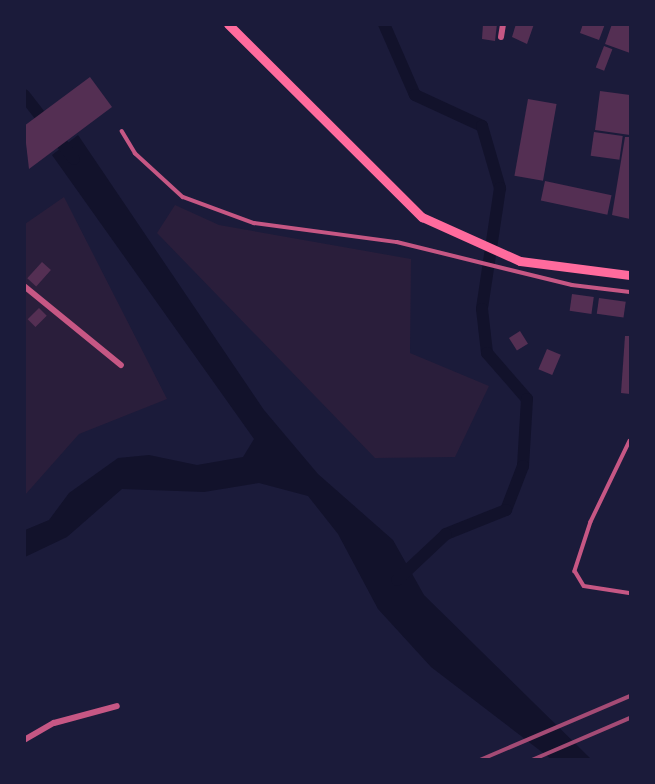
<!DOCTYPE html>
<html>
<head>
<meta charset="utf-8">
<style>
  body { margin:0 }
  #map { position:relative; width:655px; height:784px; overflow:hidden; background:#1b1b3a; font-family:"Noto Sans",sans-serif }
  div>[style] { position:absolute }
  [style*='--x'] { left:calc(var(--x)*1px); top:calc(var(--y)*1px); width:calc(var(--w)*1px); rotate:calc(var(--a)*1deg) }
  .green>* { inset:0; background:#2a1e3b }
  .water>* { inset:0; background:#12122b }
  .canal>* { height:12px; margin:-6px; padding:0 6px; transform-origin:6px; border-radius:6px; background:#12122b }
  .building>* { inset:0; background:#542f53; transform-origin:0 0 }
  .service>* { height:3.5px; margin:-1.75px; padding:0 1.75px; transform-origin:1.75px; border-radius:1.75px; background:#c65784 }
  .minor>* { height:6px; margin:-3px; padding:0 3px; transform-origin:3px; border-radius:3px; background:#c65784 }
  .secondary>* { height:9px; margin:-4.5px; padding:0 4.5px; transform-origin:4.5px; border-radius:4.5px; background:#ff6b9d }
  .rail>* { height:3.5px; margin:-1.75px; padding:0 1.75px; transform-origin:1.75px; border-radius:1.75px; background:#a44b75 }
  span { translate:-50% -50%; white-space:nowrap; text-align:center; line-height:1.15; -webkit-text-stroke:6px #1b1b3a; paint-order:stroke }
  .frame { position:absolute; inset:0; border:26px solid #1b1b3a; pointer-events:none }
</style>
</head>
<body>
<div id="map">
  <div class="green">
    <i style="clip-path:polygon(64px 197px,167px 399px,79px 434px,25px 495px,25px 224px)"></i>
    <i style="clip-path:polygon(175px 205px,219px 225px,411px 259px,410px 353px,489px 386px,455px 457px,375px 458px,157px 233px)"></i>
  </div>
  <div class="water">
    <i style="clip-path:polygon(78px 135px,264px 410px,318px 474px,393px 540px,424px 595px,591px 759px,551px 759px,431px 667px,378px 609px,338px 534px,308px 496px,259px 483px,204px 492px,122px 489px,67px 537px,25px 557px,25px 530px,49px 520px,69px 493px,118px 458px,149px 455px,197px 465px,243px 457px,254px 439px,52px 155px)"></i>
  </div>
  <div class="canal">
    <i style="--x:384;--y:24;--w:77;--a:66.4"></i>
    <i style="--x:415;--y:95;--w:74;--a:24.8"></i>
    <i style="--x:482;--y:126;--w:65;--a:73.8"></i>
    <i style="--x:500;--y:188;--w:122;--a:98.5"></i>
    <i style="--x:482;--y:309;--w:44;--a:83.5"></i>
    <i style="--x:487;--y:353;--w:61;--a:49"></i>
    <i style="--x:527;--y:399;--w:67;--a:93.4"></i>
    <i style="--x:523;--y:466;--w:47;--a:111.1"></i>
    <i style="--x:506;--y:510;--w:65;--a:158.2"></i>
    <i style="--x:446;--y:534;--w:67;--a:136.8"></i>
    <i style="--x:24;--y:95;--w:81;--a:52"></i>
  </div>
  <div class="building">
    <i style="clip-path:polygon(483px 24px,497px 24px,495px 41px,482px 39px)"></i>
    <i style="clip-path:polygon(516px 24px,534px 24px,527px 44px,512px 37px)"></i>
    <i style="clip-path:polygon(583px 24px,605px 24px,599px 40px,580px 33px)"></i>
    <i style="clip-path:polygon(612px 24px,630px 24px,630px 53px,605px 44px)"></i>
    <i style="left:604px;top:46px;width:9px;height:23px;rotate:21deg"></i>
    <i style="clip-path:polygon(90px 77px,112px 107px,29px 169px,24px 126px)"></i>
    <i style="clip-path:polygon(600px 91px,630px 95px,630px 135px,595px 130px)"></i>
    <i style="left:528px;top:99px;width:29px;height:78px;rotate:10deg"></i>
    <i style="left:594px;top:132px;width:29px;height:24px;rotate:8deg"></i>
    <i style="clip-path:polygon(625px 137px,630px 137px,630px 219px,612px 215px)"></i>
    <i style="left:545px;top:181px;width:68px;height:20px;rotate:12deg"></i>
    <i style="left:42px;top:262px;width:12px;height:22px;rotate:42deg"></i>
    <i style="left:572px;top:294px;width:22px;height:17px;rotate:8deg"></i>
    <i style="left:599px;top:298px;width:27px;height:16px;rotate:8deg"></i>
    <i style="left:39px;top:308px;width:11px;height:16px;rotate:45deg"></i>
    <i style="left:520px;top:331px;width:15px;height:13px;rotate:58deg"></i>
    <i style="clip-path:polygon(625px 336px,630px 336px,630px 394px,621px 393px)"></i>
    <i style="left:547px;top:349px;width:15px;height:22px;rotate:23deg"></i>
  </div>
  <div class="service">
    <i style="--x:122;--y:131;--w:26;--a:59"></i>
    <i style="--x:135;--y:153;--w:65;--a:42.5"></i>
    <i style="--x:183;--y:197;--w:76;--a:20.1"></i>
    <i style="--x:254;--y:223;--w:144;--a:7.6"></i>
    <i style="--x:397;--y:242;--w:180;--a:13.8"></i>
    <i style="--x:572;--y:285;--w:58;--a:6.9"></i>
    <i style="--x:630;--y:441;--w:90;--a:115.7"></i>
    <i style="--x:591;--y:522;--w:52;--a:108.1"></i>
    <i style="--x:575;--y:571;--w:17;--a:59"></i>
    <i style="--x:584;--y:586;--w:47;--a:8.7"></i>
  </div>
  <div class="minor">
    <i style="--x:501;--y:37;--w:13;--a:-81"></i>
    <i style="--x:24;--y:286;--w:125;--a:39.2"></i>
    <i style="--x:24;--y:740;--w:34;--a:-30"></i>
    <i style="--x:54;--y:723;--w:65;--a:-15.1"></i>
  </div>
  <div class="secondary">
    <i style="--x:228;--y:24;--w:274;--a:44.9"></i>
    <i style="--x:422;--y:217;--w:107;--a:24.2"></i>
    <i style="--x:520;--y:261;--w:111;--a:7.3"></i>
  </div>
  <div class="rail">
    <i style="--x:480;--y:760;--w:163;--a:-23.1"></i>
    <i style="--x:532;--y:760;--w:107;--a:-23.2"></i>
  </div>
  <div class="frame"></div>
</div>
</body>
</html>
